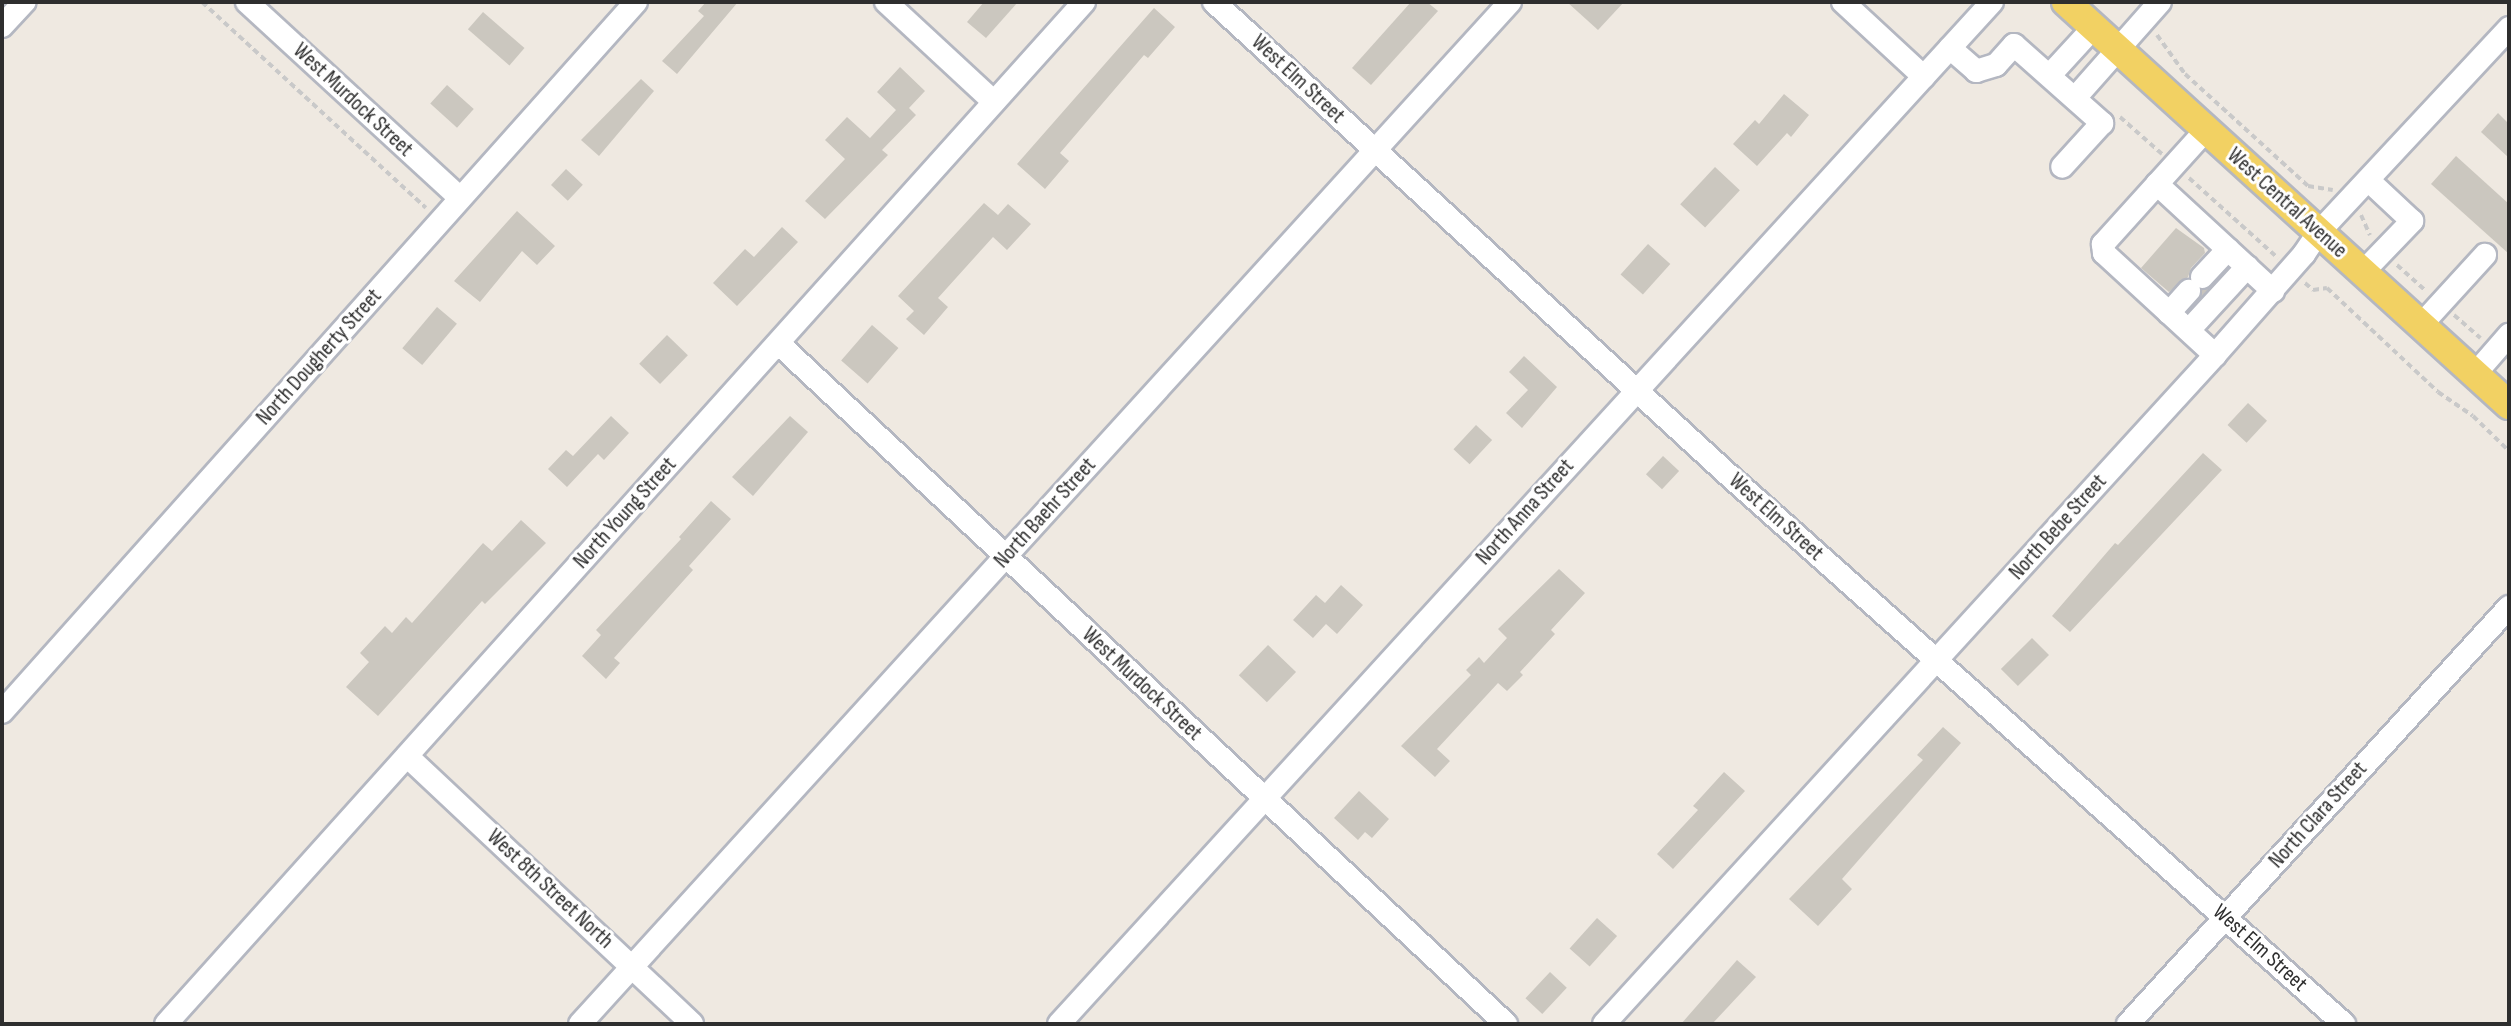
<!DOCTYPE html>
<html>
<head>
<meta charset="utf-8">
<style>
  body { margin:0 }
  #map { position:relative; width:2511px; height:1026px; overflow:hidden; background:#efe9e1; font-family:"Sofia Sans Condensed",sans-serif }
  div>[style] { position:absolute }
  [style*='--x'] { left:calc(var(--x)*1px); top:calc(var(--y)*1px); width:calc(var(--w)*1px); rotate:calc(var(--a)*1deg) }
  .building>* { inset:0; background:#cbc7bf; transform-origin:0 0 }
  .minor-tunnel>* { height:22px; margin-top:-11px; transform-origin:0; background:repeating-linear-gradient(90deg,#c8c4bd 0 22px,transparent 0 33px) }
  .path>* { height:4px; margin-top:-2px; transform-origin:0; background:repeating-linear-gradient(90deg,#c9c9c9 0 6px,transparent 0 10px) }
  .roads { filter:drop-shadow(2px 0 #b4b7c1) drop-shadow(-2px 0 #b4b7c1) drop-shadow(0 2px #b4b7c1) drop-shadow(0 -2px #b4b7c1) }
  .minor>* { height:22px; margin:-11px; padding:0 11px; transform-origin:11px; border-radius:11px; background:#fff }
  .major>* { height:28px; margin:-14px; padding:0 14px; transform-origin:14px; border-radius:14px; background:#f2d163 }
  span { translate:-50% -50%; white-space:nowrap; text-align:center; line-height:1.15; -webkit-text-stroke:6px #fff; paint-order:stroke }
  .street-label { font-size:22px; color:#2e2e2e }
  .frame { position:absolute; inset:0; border:4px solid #2e2e2e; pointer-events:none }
</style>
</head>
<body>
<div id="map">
  <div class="building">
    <i style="clip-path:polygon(706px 2px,738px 2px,677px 74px,662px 61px,704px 16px,698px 11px)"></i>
    <i style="clip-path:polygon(984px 2px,1018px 2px,986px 38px,967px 22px)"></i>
    <i style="clip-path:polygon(1411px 2px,1427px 2px,1438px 11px,1371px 85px,1352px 68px)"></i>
    <i style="clip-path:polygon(1567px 2px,1624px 2px,1598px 30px)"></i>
    <i style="clip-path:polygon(1154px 8px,1175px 27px,1148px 58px,1144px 55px,1060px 153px,1069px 161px,1045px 189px,1017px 164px)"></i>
    <i style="left:483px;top:12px;width:55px;height:23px;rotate:41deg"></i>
    <i style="clip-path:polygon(900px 67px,925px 91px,909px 108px,916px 115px,882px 150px,888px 155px,825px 219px,805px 201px,845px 159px,825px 140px,847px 117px,870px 138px,896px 110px,877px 92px)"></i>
    <i style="clip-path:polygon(641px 79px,654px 91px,599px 156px,581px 140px)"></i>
    <i style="left:447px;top:85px;width:36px;height:25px;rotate:42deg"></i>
    <i style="clip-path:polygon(1784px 94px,1809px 115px,1791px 137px,1787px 133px,1757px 166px,1733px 144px,1755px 120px,1759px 124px)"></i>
    <i style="clip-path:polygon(2498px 113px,2509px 124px,2509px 158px,2481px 132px)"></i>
    <i style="clip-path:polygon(2456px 156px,2509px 204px,2509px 254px,2431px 184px)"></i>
    <i style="left:1715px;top:167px;width:34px;height:51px;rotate:43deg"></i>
    <i style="left:566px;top:169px;width:23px;height:22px;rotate:43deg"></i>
    <i style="clip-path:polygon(984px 203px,998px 215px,1008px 204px,1031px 224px,1007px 250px,993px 237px,938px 298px,948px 307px,924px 335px,906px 319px,914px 311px,898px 296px)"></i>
    <i style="clip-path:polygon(517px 211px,555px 246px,537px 265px,522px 251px,480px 302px,454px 281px)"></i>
    <i style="clip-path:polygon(782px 227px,798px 242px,737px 306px,713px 283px,745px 249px,754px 257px)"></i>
    <i style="clip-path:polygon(2176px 228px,2204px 248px,2205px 253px,2191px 268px,2188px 277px,2169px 292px,2141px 268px)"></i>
    <i style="left:1648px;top:244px;width:30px;height:41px;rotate:42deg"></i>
    <i style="left:437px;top:307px;width:26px;height:54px;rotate:40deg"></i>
    <i style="left:872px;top:325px;width:35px;height:47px;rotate:41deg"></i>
    <i style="left:667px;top:335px;width:29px;height:40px;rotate:44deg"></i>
    <i style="clip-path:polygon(1524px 356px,1557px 387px,1522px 428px,1506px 413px,1528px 390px,1509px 372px)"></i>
    <i style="left:2248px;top:403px;width:26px;height:30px;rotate:43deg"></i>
    <i style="clip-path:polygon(611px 416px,629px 433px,604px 460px,598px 454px,567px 487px,548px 469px,566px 450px,573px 456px)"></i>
    <i style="clip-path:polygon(790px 416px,808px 432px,753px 496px,732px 477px)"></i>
    <i style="left:1476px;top:425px;width:22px;height:33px;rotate:43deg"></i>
    <i style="clip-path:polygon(2203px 453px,2222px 470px,2070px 632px,2052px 616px,2115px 543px,2118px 545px)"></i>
    <i style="left:1663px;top:456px;width:22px;height:25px;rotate:43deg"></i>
    <i style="clip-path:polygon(711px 501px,731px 519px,689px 566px,693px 570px,614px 658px,620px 663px,606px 679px,582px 656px,601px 635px,596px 630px,681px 539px,679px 537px)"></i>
    <i style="clip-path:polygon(521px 520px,546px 543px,485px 604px,482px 601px,378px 716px,346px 687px,369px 662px,360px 653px,385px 626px,392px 633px,406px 617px,412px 623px,483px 543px,492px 551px)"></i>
    <i style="clip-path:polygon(1559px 569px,1585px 593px,1551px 630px,1555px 634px,1520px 672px,1523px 675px,1507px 691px,1498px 683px,1437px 749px,1450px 761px,1435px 777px,1401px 746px,1471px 675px,1466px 670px,1479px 657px,1484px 663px,1507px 638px,1498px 629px)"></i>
    <i style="clip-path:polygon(1341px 585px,1363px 605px,1337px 634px,1326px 624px,1313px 638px,1293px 620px,1316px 595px,1325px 603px)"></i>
    <i style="left:2032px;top:638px;width:24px;height:44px;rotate:45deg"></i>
    <i style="left:1268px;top:645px;width:39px;height:42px;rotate:44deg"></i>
    <i style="clip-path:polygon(1943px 727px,1961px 743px,1842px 879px,1852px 889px,1818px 926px,1789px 899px,1923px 760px,1917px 755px)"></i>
    <i style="clip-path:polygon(1724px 772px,1745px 791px,1673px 869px,1657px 854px,1698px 810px,1693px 806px)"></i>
    <i style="clip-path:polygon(1359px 791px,1389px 819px,1372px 838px,1365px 832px,1358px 840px,1334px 818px)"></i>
    <i style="left:1597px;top:918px;width:27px;height:41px;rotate:42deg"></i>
    <i style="clip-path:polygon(1737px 960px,1756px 977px,1712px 1024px,1681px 1024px)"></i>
    <i style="left:1550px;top:972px;width:23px;height:36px;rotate:43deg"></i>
  </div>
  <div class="minor-tunnel">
    <i style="--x:2198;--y:300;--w:20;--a:-49"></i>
  </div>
  <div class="path">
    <i style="--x:202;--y:2;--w:304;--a:42.6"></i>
    <i style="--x:2157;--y:35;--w:48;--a:54.3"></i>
    <i style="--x:2185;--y:74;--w:166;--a:42.3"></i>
    <i style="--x:2308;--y:186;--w:25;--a:9"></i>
    <i style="--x:2120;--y:117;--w:56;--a:41.4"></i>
    <i style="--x:2189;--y:178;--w:120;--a:42"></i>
    <i style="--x:2361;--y:215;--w:22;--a:66"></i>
    <i style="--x:2397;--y:265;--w:39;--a:42"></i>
    <i style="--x:2305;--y:283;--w:11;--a:41"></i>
    <i style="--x:2313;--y:290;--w:14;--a:-8"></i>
    <i style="--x:2327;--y:288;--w:152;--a:43.1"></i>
    <i style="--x:2438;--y:392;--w:42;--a:34.4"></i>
    <i style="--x:2473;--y:416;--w:50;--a:44.2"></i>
    <i style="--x:2454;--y:315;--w:35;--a:41"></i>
  </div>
  <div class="roads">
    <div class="minor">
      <i style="--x:247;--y:2;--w:289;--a:42.6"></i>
      <i style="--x:886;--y:2;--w:147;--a:42.8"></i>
      <i style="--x:1214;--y:2;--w:705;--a:42.59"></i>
      <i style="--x:1733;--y:479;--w:819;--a:41.73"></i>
      <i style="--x:1843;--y:2;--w:110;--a:42.8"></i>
      <i style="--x:2;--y:26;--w:33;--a:-47"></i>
      <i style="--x:1950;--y:48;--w:35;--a:41"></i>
      <i style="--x:1976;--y:71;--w:21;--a:-17"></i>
      <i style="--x:1996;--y:65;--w:27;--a:-48"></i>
      <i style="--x:2014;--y:45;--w:118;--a:41.6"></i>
      <i style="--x:2102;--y:123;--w:59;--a:132.3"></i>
      <i style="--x:2050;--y:75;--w:65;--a:-47.5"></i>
      <i style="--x:2075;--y:98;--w:128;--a:-48.5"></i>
      <i style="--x:2206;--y:130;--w:154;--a:132.1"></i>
      <i style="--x:2103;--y:244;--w:9;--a:84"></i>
      <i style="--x:2104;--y:253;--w:151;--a:42.6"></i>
      <i style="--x:2157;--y:184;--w:158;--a:42.7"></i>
      <i style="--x:2363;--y:272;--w:71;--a:-46.1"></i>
      <i style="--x:2412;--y:221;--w:60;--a:-137"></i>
      <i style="--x:2202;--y:277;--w:38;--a:-47"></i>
      <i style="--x:2169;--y:313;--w:30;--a:-48"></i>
      <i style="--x:2421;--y:325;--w:95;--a:-47.6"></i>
      <i style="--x:2189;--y:330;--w:86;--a:-47.4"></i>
      <i style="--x:778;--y:343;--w:997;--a:43.09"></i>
      <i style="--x:2475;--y:374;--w:52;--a:-48.9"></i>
      <i style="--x:2;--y:712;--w:952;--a:-48.24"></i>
      <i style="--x:407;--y:756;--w:391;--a:43.2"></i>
      <i style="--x:166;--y:1024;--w:1374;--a:-48.07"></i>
      <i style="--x:580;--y:1024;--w:1382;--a:-47.7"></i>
      <i style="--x:1059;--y:1024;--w:1384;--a:-47.61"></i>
      <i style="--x:1604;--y:1024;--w:906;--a:-47.59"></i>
      <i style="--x:2215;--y:355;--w:135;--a:-48.6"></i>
      <i style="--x:2304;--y:254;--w:27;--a:-56"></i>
      <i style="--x:2319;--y:232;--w:279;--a:-47"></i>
      <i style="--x:2128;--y:1024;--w:565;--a:-47.58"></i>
    </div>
    <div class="major">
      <i style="--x:2066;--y:2;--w:599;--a:42.29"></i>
    </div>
  </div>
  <div class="street-label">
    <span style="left:1298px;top:79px;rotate:43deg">West Elm Street</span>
    <span style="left:353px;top:100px;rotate:43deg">West Murdock Street</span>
    <span style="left:2287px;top:203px;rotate:42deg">West Central Avenue</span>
    <span style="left:319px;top:357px;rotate:-48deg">North Dougherty Street</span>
    <span style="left:1525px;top:512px;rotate:-48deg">North Anna Street</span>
    <span style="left:625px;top:513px;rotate:-48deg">North Young Street</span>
    <span style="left:1045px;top:513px;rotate:-48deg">North Baehr Street</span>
    <span style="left:1776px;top:517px;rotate:42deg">West Elm Street</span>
    <span style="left:2058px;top:527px;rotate:-48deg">North Bebe Street</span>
    <span style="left:1142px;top:684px;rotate:43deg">West Murdock Street</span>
    <span style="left:2318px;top:815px;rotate:-48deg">North Clara Street</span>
    <span style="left:550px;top:889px;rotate:43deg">West 8th Street North</span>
    <span style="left:2260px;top:948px;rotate:42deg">West Elm Street</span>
  </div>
  <div class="frame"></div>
</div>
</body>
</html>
